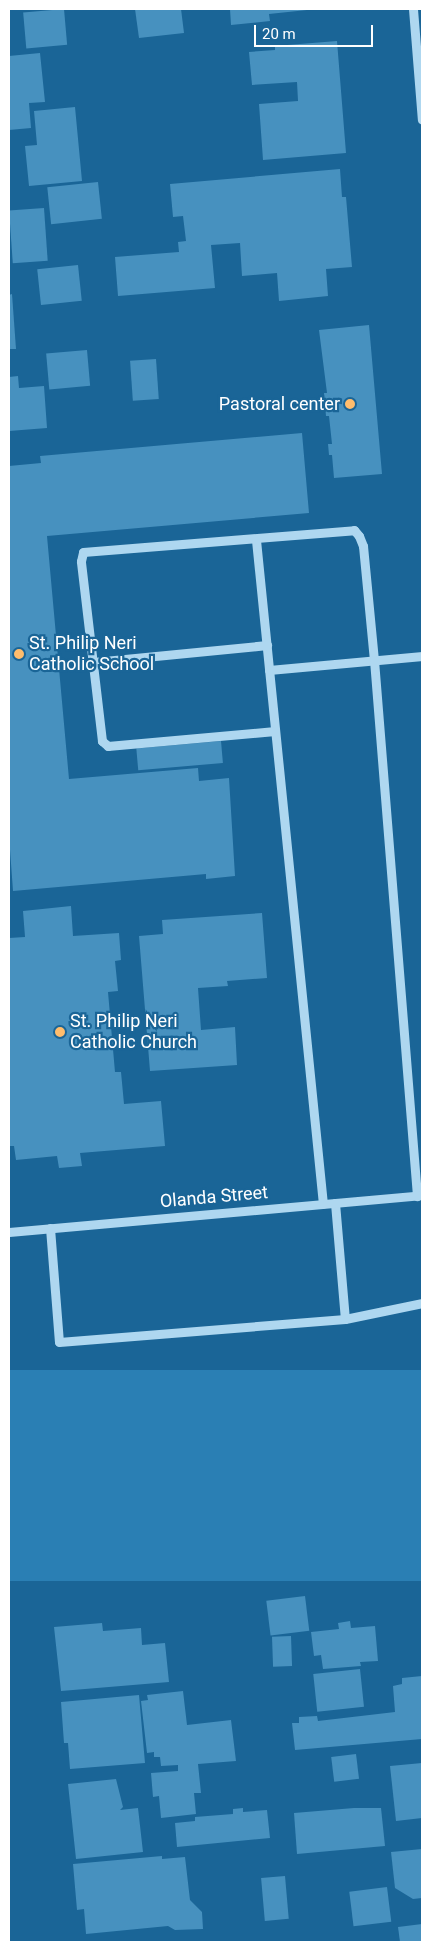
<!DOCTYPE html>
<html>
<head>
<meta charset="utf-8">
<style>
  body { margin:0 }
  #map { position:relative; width:431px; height:1951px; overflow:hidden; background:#1a6597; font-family:Roboto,sans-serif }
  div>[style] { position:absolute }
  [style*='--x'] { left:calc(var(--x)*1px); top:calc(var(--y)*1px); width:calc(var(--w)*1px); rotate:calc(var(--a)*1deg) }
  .green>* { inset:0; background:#2a7fb4; transform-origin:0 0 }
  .building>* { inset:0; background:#4791bf; transform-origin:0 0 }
  .minor>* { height:9px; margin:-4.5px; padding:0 4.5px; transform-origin:4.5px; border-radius:4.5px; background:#aed7f0 }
  .dots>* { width:14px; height:14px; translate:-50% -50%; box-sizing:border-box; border:2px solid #1a6597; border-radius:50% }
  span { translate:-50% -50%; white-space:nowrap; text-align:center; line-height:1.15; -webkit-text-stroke:4.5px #1a6597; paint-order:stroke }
  .poi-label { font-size:18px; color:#fff }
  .right { translate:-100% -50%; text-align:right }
  .left { translate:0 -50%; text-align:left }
  .street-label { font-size:18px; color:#fff }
  .frame { position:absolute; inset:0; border:10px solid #fff; pointer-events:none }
  .scale { position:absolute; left:254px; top:25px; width:119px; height:22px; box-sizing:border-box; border:2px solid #fff; border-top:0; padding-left:6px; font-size:15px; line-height:18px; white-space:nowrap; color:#fff; -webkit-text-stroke:4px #1a6597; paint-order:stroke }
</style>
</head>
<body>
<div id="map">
  <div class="green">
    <i style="left:422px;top:1370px;width:211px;height:415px;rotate:90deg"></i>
  </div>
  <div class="building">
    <i style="left:64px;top:9px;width:36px;height:41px;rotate:85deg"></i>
    <i style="clip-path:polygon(135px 9px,181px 9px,184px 33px,139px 38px)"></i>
    <i style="clip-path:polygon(230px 9px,307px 9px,307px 10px,269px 14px,270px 21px,231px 25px)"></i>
    <i style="clip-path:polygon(337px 41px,346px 153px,263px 160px,259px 104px,298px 101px,297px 82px,252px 85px,249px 52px,275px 50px,275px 46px)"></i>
    <i style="clip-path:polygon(40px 53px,45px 102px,29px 103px,31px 128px,9px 130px,9px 56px)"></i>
    <i style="clip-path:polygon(75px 107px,82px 181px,29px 186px,25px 146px,37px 145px,34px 111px)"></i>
    <i style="clip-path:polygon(340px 169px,342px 197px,346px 197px,352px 267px,326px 269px,328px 296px,279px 301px,277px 273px,242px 276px,240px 243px,211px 245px,215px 288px,118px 296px,115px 257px,179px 252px,178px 242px,186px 241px,183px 216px,173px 217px,170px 184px)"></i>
    <i style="left:98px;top:182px;width:37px;height:51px;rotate:84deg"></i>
    <i style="left:44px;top:208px;width:53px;height:35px;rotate:86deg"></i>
    <i style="left:78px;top:265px;width:36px;height:41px;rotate:84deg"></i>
    <i style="clip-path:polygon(12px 294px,16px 349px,9px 349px,9px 295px)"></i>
    <i style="clip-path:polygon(369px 325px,382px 474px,334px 478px,332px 455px,329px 455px,328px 444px,332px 444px,329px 416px,326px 416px,324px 393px,327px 393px,319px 330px)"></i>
    <i style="left:87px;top:350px;width:36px;height:41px;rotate:85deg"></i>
    <i style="left:156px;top:359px;width:40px;height:26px;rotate:86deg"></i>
    <i style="clip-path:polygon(18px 376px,19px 388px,44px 386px,47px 428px,9px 431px,9px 377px)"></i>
    <i style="clip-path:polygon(302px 433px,309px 513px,47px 536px,69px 779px,198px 768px,199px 781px,229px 778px,235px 876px,206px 879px,206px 874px,13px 891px,9px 836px,9px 466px,41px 463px,40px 456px)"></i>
    <i style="left:221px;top:741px;width:22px;height:85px;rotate:85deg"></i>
    <i style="clip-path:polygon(71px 906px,73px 936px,119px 933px,121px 960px,115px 961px,118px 991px,108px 992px,115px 1072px,121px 1072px,124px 1104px,161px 1101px,165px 1146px,80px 1153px,82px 1166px,59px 1168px,57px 1156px,16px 1160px,14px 1146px,9px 1146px,9px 938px,25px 937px,23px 911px)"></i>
    <i style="clip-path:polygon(262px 913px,267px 978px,227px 981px,228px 986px,198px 988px,201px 1030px,235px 1027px,237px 1065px,150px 1071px,139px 936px,163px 934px,162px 920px)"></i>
    <i style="left:305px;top:1596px;width:35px;height:39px;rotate:83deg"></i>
    <i style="clip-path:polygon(350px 1621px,351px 1628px,375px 1626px,378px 1661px,360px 1662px,361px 1666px,323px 1669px,321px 1655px,314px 1656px,311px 1632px,339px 1629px,338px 1623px)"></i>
    <i style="clip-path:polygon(102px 1623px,103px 1631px,141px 1628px,142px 1645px,165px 1643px,169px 1682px,61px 1691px,54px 1627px)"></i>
    <i style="left:291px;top:1636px;width:30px;height:19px;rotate:88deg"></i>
    <i style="left:360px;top:1669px;width:38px;height:47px;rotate:84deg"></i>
    <i style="clip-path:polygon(422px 1676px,422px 1739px,295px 1750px,292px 1723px,299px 1723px,299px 1717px,317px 1716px,318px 1721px,395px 1712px,393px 1686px,402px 1684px,402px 1678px)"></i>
    <i style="clip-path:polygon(183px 1691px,187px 1725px,231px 1720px,236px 1761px,198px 1764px,201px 1793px,194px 1793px,196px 1814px,161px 1818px,159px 1796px,153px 1797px,151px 1773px,178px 1771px,178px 1765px,161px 1766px,160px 1757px,154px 1757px,154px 1752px,147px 1753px,141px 1701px,148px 1700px,147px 1695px)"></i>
    <i style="clip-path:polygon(139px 1695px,145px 1763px,70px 1769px,68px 1743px,64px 1743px,61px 1702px)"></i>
    <i style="left:356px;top:1754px;width:25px;height:25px;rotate:83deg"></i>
    <i style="clip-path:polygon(422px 1763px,422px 1818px,396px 1821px,390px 1766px)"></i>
    <i style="clip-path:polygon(116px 1779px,123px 1807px,120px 1810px,138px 1808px,143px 1852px,76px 1859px,68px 1784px)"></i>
    <i style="clip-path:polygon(243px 1808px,243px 1812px,267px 1810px,270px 1838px,177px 1847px,175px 1823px,195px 1821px,195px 1817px,233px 1814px,233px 1809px)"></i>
    <i style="clip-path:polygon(354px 1808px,381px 1808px,385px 1846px,297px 1854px,294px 1813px)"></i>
    <i style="clip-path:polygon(422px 1849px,422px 1898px,413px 1899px,395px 1888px,391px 1852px)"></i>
    <i style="clip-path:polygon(162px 1856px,162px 1859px,185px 1857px,190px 1900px,202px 1912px,203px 1929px,175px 1930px,168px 1926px,86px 1934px,84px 1909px,77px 1910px,73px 1864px)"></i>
    <i style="left:285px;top:1876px;width:43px;height:24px;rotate:85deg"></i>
    <i style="left:387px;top:1887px;width:35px;height:38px;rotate:83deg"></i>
    <i style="clip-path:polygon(422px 1924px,422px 1942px,400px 1942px,398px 1927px)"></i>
  </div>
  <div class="minor">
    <i style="--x:413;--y:9;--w:111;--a:85.4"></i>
    <i style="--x:256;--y:540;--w:667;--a:84.24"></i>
    <i style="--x:94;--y:662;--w:174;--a:-5.6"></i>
    <i style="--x:269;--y:670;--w:154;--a:-5.2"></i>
    <i style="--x:275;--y:731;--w:168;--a:174.9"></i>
    <i style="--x:108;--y:746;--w:8;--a:-140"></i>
    <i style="--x:102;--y:741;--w:181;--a:-96.7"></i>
    <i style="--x:81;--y:561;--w:9;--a:-77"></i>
    <i style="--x:83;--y:552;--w:272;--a:-4.6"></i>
    <i style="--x:354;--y:530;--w:8;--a:50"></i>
    <i style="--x:359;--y:536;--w:11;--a:68"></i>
    <i style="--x:363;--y:546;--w:115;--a:84.5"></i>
    <i style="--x:374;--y:660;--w:538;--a:85.41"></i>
    <i style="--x:335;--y:1203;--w:116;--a:85.1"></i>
    <i style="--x:50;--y:1228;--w:114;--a:85.5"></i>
    <i style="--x:59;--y:1342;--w:287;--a:-4.6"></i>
    <i style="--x:345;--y:1319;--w:79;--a:-11.7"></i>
    <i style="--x:9;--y:1232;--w:415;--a:-5.1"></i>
  </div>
  <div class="dots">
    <i style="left:350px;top:404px;background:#ffbd6d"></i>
    <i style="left:19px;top:654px;background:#ffbd6d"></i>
    <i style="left:60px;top:1032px;background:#ffbd6d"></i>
  </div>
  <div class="poi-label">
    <span class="right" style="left:340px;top:404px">Pastoral center</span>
    <span class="left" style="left:29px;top:654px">St. Philip Neri<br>Catholic School</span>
    <span class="left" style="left:70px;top:1032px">St. Philip Neri<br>Catholic Church</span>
  </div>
  <div class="street-label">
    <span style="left:214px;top:1197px;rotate:-5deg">Olanda Street</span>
  </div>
  <div class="frame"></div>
  <div class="scale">20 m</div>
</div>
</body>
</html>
